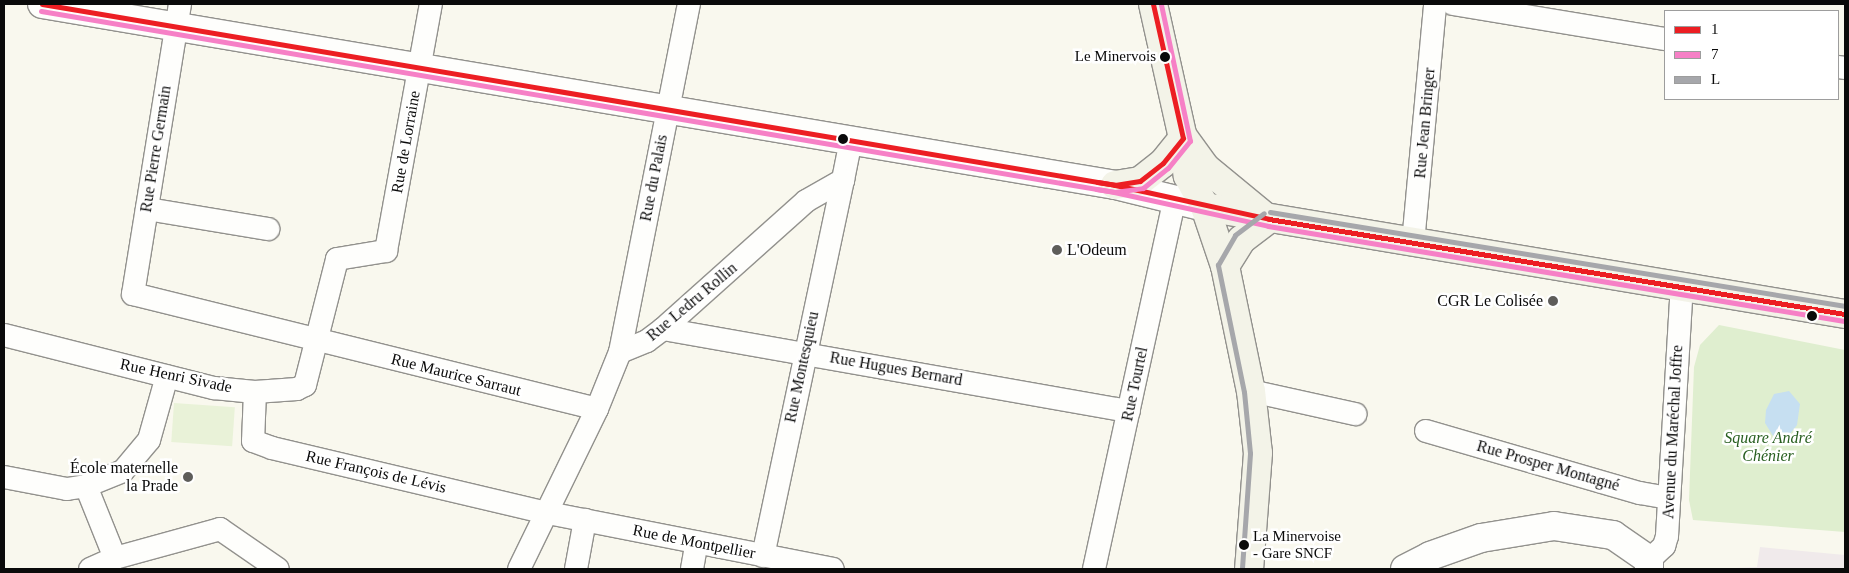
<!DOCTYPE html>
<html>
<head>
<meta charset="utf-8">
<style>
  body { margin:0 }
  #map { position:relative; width:1849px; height:573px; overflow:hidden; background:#f9f8ee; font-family:"Times New Roman",serif }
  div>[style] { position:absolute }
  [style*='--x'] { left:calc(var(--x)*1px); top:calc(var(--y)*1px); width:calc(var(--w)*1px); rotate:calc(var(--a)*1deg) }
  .industrial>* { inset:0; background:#f0eaeb }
  .green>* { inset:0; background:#dfeecf }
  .pitch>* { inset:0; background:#e9f2d8; transform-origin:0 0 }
  .water>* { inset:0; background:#c6dff1 }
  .roads { filter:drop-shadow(1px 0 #92918d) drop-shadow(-1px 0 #92918d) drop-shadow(0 1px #92918d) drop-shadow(0 -1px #92918d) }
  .minor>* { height:22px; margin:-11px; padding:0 11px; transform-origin:11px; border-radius:11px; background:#fefefc }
  .tertiary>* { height:28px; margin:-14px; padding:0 14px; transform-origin:14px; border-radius:14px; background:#fefefc }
  .secondary>* { height:28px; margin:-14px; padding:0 14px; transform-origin:14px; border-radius:14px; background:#f3f3e8 }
  .bus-1>* { height:5px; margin:-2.5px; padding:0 2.5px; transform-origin:2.5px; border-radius:2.5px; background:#ec1e23 }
  .bus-2>* { height:5px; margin:-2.5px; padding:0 2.5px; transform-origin:2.5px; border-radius:2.5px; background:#f680c6 }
  .bus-3>* { height:5px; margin:-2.5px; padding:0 2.5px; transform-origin:2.5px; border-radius:2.5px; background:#a6a7ab }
  .dots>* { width:14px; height:14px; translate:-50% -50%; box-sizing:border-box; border:2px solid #fff; border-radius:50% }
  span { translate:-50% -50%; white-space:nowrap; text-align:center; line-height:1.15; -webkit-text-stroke:5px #fff; paint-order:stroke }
  .bus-label { font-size:15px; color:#0a0a0a }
  .right { translate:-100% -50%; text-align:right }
  .left { translate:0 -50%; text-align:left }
  .street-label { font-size:16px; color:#0a0a0a }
  .poi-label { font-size:16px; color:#0a0a0a }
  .park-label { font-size:16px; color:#275e1f; font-style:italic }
  .frame { position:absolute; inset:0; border:5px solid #0a0a0a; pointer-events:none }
  .legend { position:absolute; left:1664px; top:10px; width:175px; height:90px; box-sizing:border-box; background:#fff; border:1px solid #9d9d9d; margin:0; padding:6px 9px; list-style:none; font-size:15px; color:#0a0a0a }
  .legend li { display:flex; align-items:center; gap:10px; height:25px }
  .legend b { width:25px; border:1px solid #9d9d9d }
</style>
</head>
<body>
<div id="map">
  <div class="industrial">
    <i style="clip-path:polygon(1760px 547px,1845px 555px,1845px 569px,1713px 569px,1757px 567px)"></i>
  </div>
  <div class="green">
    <i style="clip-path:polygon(1719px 325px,1845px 350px,1845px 532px,1693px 520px,1689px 500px,1694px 367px,1700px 345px)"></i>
  </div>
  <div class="pitch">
    <i style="left:174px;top:403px;width:61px;height:39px;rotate:4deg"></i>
  </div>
  <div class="water">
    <i style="clip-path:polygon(1789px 391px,1800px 404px,1797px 425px,1790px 434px,1773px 436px,1765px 423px,1766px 410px,1774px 394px)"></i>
  </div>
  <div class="roads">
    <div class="minor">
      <i style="--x:180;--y:4;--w:294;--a:99.2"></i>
      <i style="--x:133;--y:294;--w:478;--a:13.9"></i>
      <i style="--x:1453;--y:4;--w:215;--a:9.4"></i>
      <i style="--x:1838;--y:67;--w:7;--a:8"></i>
      <i style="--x:147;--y:209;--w:123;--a:9.4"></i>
      <i style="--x:1413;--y:243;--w:240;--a:-84.7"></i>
      <i style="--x:663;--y:329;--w:473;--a:10"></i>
      <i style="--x:4;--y:335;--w:217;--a:14.2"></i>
      <i style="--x:214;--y:388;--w:41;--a:5.6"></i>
      <i style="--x:255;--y:392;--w:42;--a:-4.1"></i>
      <i style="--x:297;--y:389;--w:9;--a:-27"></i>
      <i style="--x:305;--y:385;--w:130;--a:-75.7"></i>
      <i style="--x:337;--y:259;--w:50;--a:-9.3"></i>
      <i style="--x:386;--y:251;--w:251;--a:-79.7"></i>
      <i style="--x:620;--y:352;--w:29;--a:-22"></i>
      <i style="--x:647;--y:341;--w:20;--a:-37"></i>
      <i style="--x:663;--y:329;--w:192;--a:-41.8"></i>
      <i style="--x:806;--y:201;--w:43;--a:-29.6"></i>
      <i style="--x:843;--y:180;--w:41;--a:-78.7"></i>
      <i style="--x:1251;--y:391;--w:107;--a:12.5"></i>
      <i style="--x:255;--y:392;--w:49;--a:92.3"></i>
      <i style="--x:253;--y:441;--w:20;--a:20"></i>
      <i style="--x:272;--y:448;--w:284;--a:13.3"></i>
      <i style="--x:548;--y:513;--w:290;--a:11.1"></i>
      <i style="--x:1426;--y:431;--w:223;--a:16.2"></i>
      <i style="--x:1640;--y:493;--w:29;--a:10"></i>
      <i style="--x:4;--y:477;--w:64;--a:10.8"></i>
      <i style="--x:67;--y:489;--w:19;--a:-9"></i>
      <i style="--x:86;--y:486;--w:40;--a:-22"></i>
      <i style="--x:123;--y:471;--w:40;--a:-50"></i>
      <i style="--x:149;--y:440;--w:66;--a:-74.3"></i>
      <i style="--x:86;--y:486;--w:78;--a:68.1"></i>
      <i style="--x:763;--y:556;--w:384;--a:-78"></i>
      <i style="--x:1649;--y:560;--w:21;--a:-43"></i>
      <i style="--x:1664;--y:546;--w:10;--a:-73"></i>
      <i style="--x:1667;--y:536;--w:249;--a:-86.6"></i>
      <i style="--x:90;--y:569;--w:27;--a:-24"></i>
      <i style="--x:115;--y:558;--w:109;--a:-15.4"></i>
      <i style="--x:220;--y:529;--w:70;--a:34.6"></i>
      <i style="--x:519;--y:569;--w:178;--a:-64"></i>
      <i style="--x:597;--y:409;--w:61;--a:-68"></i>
      <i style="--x:620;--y:352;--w:355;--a:-78.8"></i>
      <i style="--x:576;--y:569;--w:50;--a:-79.6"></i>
      <i style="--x:692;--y:569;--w:27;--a:-80"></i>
      <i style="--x:1094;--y:569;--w:380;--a:-77.7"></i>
    </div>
    <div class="tertiary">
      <i style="--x:42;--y:4;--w:1088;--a:9.57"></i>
      <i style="--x:1115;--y:185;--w:93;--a:13.7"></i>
      <i style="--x:1405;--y:569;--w:28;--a:-27"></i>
      <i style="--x:1430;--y:556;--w:54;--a:-19.4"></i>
      <i style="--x:1481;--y:538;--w:74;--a:-9.3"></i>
      <i style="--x:1554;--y:526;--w:60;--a:8.7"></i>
      <i style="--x:1613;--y:535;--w:44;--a:34.8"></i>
      <i style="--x:1649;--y:560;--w:9;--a:90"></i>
    </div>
    <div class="secondary">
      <i style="--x:1153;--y:4;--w:137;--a:77.4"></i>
      <i style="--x:1183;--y:138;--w:38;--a:83"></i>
      <i style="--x:1188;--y:176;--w:35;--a:61"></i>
      <i style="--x:1205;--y:207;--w:62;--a:71.3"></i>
      <i style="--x:1225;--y:266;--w:128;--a:78.3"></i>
      <i style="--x:1251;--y:391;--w:62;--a:83.6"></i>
      <i style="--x:1258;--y:453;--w:116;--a:94.4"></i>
      <i style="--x:1184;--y:138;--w:37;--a:54"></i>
      <i style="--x:1206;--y:168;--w:74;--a:39.5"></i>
      <i style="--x:1115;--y:185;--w:25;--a:-9"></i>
      <i style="--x:1140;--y:181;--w:29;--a:-38"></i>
      <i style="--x:1163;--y:163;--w:32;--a:-51"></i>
      <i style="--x:1205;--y:207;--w:649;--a:9.49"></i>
      <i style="--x:1225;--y:266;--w:31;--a:-58"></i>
      <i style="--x:1241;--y:240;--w:35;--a:-37"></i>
    </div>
  </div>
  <div class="bus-1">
    <i style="--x:42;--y:4;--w:1088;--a:9.57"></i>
    <i style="--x:1115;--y:185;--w:158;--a:12.4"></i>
    <i style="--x:1269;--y:219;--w:584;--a:9.37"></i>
    <i style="--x:1153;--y:4;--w:137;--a:77.4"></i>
    <i style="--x:1097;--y:182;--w:18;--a:9"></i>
    <i style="--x:1115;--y:185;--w:25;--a:-9"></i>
    <i style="--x:1140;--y:181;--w:29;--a:-38"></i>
    <i style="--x:1163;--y:163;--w:32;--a:-51"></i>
  </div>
  <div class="bus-2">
    <i style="--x:41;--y:11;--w:1088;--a:9.57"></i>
    <i style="--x:1114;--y:192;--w:158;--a:12.4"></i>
    <i style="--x:1268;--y:226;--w:584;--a:9.37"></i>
    <i style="--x:1096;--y:189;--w:19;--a:9"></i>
    <i style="--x:1115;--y:192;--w:28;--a:-8"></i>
    <i style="--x:1143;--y:188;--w:32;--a:-39"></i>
    <i style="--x:1168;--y:168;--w:35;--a:-51"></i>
    <i style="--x:1190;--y:141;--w:140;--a:-102"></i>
  </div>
  <div class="bus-3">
    <i style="--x:1270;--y:212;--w:583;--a:9.28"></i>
    <i style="--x:1242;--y:568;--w:115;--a:-86"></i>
    <i style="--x:1250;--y:453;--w:61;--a:-95.6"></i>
    <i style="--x:1244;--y:392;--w:130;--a:-101.6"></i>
    <i style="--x:1218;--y:265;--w:34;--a:-60"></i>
    <i style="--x:1235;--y:235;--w:36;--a:-37"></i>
  </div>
  <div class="dots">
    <i style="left:1165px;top:57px;background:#0a0a0a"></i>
    <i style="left:843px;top:139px;background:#0a0a0a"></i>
    <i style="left:1057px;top:250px;background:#5e5d5a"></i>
    <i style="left:1553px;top:301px;background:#5e5d5a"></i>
    <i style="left:1812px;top:316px;background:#0a0a0a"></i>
    <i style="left:188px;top:477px;background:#5e5d5a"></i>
    <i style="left:1244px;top:545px;background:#0a0a0a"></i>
  </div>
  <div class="bus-label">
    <span class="right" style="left:1156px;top:57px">Le Minervois</span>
    <span class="left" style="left:1253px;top:545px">La Minervoise<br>- Gare SNCF</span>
  </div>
  <div class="street-label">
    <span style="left:1425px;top:123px;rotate:-85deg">Rue Jean Bringer</span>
    <span style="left:406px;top:142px;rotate:-80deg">Rue de Lorraine</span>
    <span style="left:156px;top:149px;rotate:-81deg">Rue Pierre Germain</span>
    <span style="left:654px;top:178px;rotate:-79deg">Rue du Palais</span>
    <span style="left:692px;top:302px;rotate:-40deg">Rue Ledru Rollin</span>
    <span style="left:802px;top:367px;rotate:-78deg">Rue Montesquieu</span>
    <span style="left:896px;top:369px;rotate:10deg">Rue Hugues Bernard</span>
    <span style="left:456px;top:375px;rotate:14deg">Rue Maurice Sarraut</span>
    <span style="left:176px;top:376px;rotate:12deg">Rue Henri Sivade</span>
    <span style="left:1135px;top:384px;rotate:-78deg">Rue Tourtel</span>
    <span style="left:1673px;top:432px;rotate:-87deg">Avenue du Maréchal Joffre</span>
    <span style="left:1548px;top:466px;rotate:16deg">Rue Prosper Montagné</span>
    <span style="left:376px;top:472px;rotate:13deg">Rue François de Lévis</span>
    <span style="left:694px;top:542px;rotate:11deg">Rue de Montpellier</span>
  </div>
  <div class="poi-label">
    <span class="left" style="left:1067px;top:250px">L'Odeum</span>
    <span class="right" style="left:1543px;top:301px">CGR Le Colisée</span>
    <span class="right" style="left:178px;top:477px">École maternelle<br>la Prade</span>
  </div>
  <div class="park-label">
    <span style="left:1768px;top:447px">Square André<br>Chénier</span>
  </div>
  <div class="frame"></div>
  <ul class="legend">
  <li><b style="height:6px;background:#ec1e23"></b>1</li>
  <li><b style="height:6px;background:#f680c6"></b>7</li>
  <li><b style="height:6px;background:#a6a7ab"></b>L</li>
  </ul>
</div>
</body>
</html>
